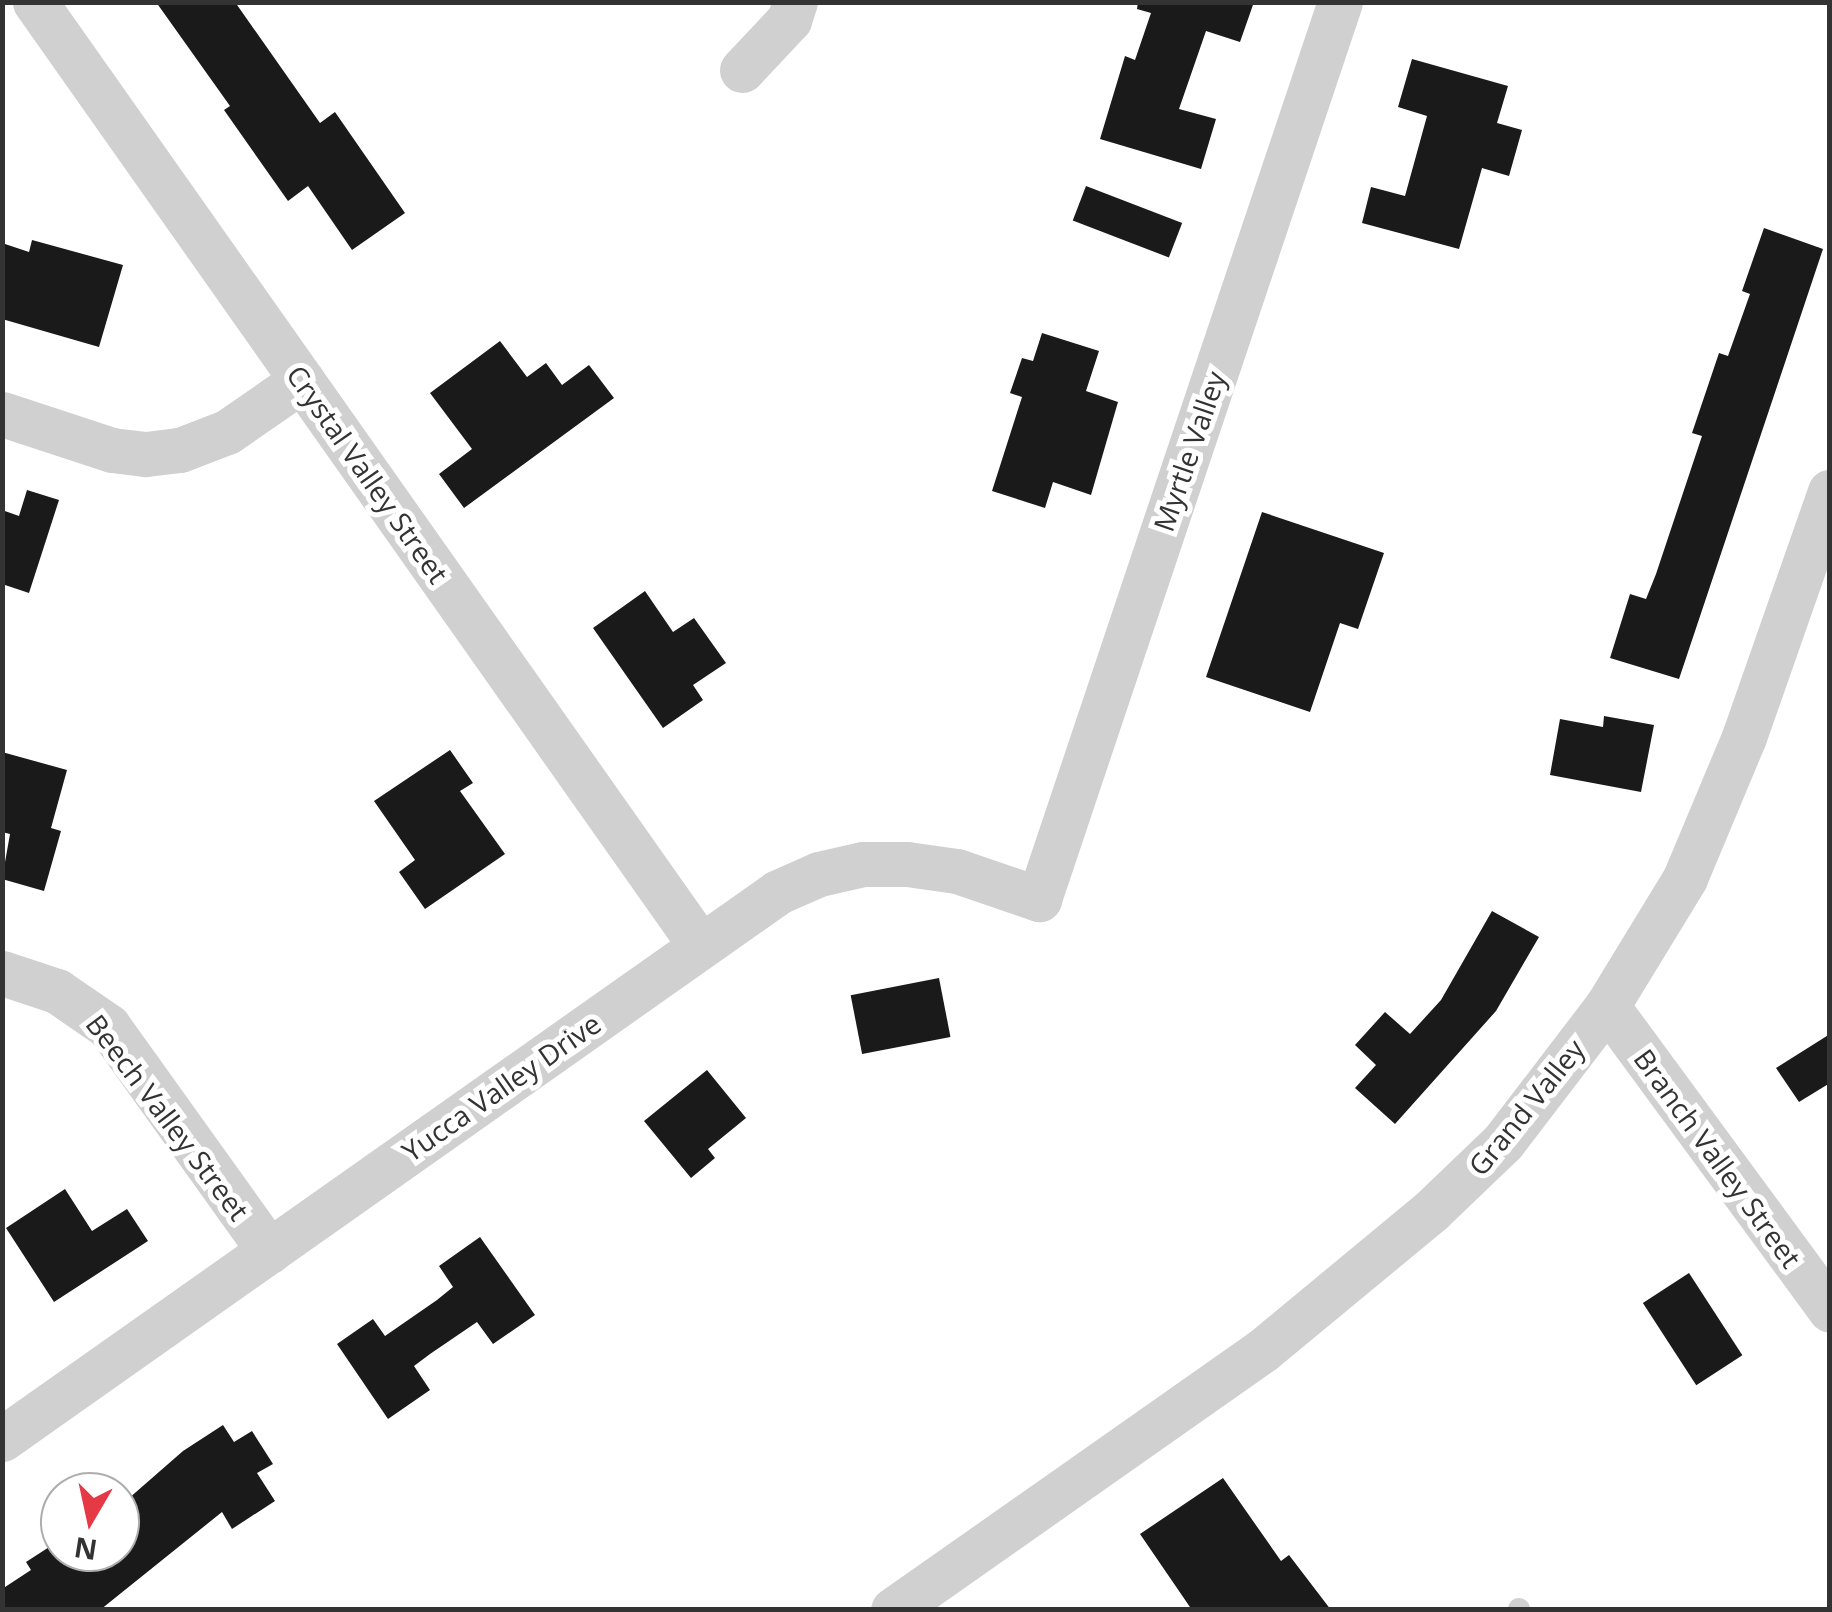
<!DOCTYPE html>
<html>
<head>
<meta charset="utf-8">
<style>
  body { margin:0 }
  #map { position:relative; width:1832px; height:1612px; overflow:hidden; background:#fff; font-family:"Open Sans",sans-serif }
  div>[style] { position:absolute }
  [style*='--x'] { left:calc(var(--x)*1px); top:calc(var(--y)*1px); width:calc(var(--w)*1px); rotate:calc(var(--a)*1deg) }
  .building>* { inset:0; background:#1a1a1a; transform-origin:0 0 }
  .lane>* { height:22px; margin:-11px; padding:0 11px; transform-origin:11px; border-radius:11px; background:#d0d0d0 }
  .street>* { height:45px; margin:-22.5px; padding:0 22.5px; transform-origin:22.5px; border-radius:22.5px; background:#d0d0d0 }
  span { translate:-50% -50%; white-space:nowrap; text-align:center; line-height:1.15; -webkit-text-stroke:10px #fff; paint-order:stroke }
  .street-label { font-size:28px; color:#333 }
  .frame { position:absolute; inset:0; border:5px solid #333; pointer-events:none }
  .north { position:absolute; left:40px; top:1472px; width:100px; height:100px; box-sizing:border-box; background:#fff; border:2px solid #adadad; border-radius:50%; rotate:189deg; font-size:28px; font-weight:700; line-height:40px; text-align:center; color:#333 }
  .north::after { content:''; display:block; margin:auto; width:35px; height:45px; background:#e63946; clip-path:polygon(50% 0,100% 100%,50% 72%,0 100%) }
</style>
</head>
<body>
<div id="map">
  <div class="building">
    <i style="clip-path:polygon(156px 2px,235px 2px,320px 123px,335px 112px,405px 213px,352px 250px,308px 186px,288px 201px,224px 110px,230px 106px)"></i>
    <i style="clip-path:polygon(1138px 2px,1254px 2px,1240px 42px,1206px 31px,1179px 109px,1216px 119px,1201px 169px,1100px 139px,1125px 56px,1135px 60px,1151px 13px,1137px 9px)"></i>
    <i style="clip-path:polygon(1412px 59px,1508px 86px,1497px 123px,1522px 130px,1509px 176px,1482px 168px,1459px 249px,1362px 223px,1371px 187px,1405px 196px,1427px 116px,1398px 107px)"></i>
    <i style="left:1086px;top:186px;width:103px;height:37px;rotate:21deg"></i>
    <i style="clip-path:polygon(1764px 228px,1823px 249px,1679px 679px,1610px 658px,1630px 594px,1646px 599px,1656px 574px,1702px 436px,1692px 433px,1719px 353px,1728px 356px,1750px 294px,1742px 291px)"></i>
    <i style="clip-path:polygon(32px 240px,123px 265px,99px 347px,2px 319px,2px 243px,29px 252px)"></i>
    <i style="clip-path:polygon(1042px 333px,1099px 351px,1086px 391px,1118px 402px,1091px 495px,1053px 482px,1045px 508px,992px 491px,1022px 397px,1010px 393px,1022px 358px,1033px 361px)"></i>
    <i style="clip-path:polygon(500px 341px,527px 377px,546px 363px,562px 385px,589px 365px,614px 398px,464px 508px,439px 474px,472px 449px,430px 393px)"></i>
    <i style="clip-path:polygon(27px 490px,59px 500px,29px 593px,2px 584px,2px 510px,19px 516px)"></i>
    <i style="clip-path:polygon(1262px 512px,1384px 553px,1358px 629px,1340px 623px,1310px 712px,1206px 677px)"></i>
    <i style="clip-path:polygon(645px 591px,673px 632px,694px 618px,726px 663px,693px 685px,703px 700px,663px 728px,593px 628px)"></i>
    <i style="clip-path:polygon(1604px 716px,1654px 725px,1641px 792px,1550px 775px,1560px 719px,1603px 727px)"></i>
    <i style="clip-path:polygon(450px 750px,473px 783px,460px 791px,505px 854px,425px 909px,399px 872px,415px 860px,374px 801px)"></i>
    <i style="clip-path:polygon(2px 752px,67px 770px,51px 828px,61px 831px,44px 891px,2px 879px,10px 834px,2px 832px)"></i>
    <i style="clip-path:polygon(1492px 911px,1539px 937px,1496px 1011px,1395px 1124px,1355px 1088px,1376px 1065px,1355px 1045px,1385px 1012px,1410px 1034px,1441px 1000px)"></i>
    <i style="left:939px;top:978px;width:60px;height:90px;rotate:79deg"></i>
    <i style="clip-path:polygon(1830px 1034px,1830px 1083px,1799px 1102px,1776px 1068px)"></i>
    <i style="clip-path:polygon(707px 1070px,746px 1118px,708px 1149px,715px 1158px,691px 1178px,644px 1121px)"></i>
    <i style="clip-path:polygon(65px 1189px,92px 1231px,127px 1209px,148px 1241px,54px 1302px,6px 1228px)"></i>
    <i style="clip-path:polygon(480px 1237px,535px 1315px,493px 1344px,477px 1322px,430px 1354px,414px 1366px,430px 1390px,388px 1419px,337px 1344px,373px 1319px,385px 1336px,437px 1300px,453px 1287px,439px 1266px)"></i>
    <i style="left:1689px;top:1273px;width:98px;height:55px;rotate:57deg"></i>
    <i style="clip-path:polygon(223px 1425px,234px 1442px,252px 1431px,273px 1464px,257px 1473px,275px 1501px,232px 1529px,222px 1512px,100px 1610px,2px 1610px,2px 1589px,31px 1570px,26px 1562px,60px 1540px,60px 1552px,120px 1552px,120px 1506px,183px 1451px)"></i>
    <i style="clip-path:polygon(1223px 1478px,1281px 1561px,1289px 1555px,1331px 1610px,1192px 1610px,1140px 1534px)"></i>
  </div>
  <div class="lane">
    <i style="--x:1519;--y:1610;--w:1;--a:-90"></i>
  </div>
  <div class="street">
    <i style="--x:35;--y:2;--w:1154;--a:54.81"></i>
    <i style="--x:742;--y:70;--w:69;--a:-46.8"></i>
    <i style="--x:789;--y:20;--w:19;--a:-72"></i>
    <i style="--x:2;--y:414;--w:116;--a:18.1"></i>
    <i style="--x:112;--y:450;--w:34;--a:7"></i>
    <i style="--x:146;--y:454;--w:34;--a:-7"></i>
    <i style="--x:180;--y:450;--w:50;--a:-21"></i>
    <i style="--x:227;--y:432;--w:91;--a:-34.7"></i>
    <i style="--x:2;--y:973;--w:58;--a:18.1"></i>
    <i style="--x:57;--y:991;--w:62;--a:34.5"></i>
    <i style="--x:108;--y:1026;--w:277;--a:54.4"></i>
    <i style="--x:1607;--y:1006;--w:377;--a:53.7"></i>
    <i style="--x:2;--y:1439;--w:949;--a:-35.18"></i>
    <i style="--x:778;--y:892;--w:45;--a:-23.7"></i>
    <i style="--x:819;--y:874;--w:45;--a:-12.8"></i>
    <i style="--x:863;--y:864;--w:44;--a:0"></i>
    <i style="--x:907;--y:864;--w:50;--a:8"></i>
    <i style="--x:957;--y:871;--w:87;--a:18.9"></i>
    <i style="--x:1039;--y:899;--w:946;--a:-71.45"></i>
    <i style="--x:893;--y:1610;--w:452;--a:-35.1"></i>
    <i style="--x:1263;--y:1350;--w:219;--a:-39.6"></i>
    <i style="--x:1432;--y:1210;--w:98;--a:-43.8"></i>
    <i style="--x:1503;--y:1142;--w:171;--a:-52.6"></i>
    <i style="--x:1607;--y:1006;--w:150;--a:-58.6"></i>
    <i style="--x:1685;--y:878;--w:153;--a:-67.3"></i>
    <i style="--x:1744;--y:737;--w:260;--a:-70.7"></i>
  </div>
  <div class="street-label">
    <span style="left:1189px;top:451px;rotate:-71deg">Myrtle Valley</span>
    <span style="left:368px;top:474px;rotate:55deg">Crystal Valley Street</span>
    <span style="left:501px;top:1087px;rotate:-35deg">Yucca Valley Drive</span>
    <span style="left:1526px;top:1107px;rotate:-51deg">Grand Valley</span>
    <span style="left:168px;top:1117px;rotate:53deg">Beech Valley Street</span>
    <span style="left:1718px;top:1158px;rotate:54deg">Branch Valley Street</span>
  </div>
  <div class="frame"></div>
  <div class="north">N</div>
</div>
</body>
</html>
